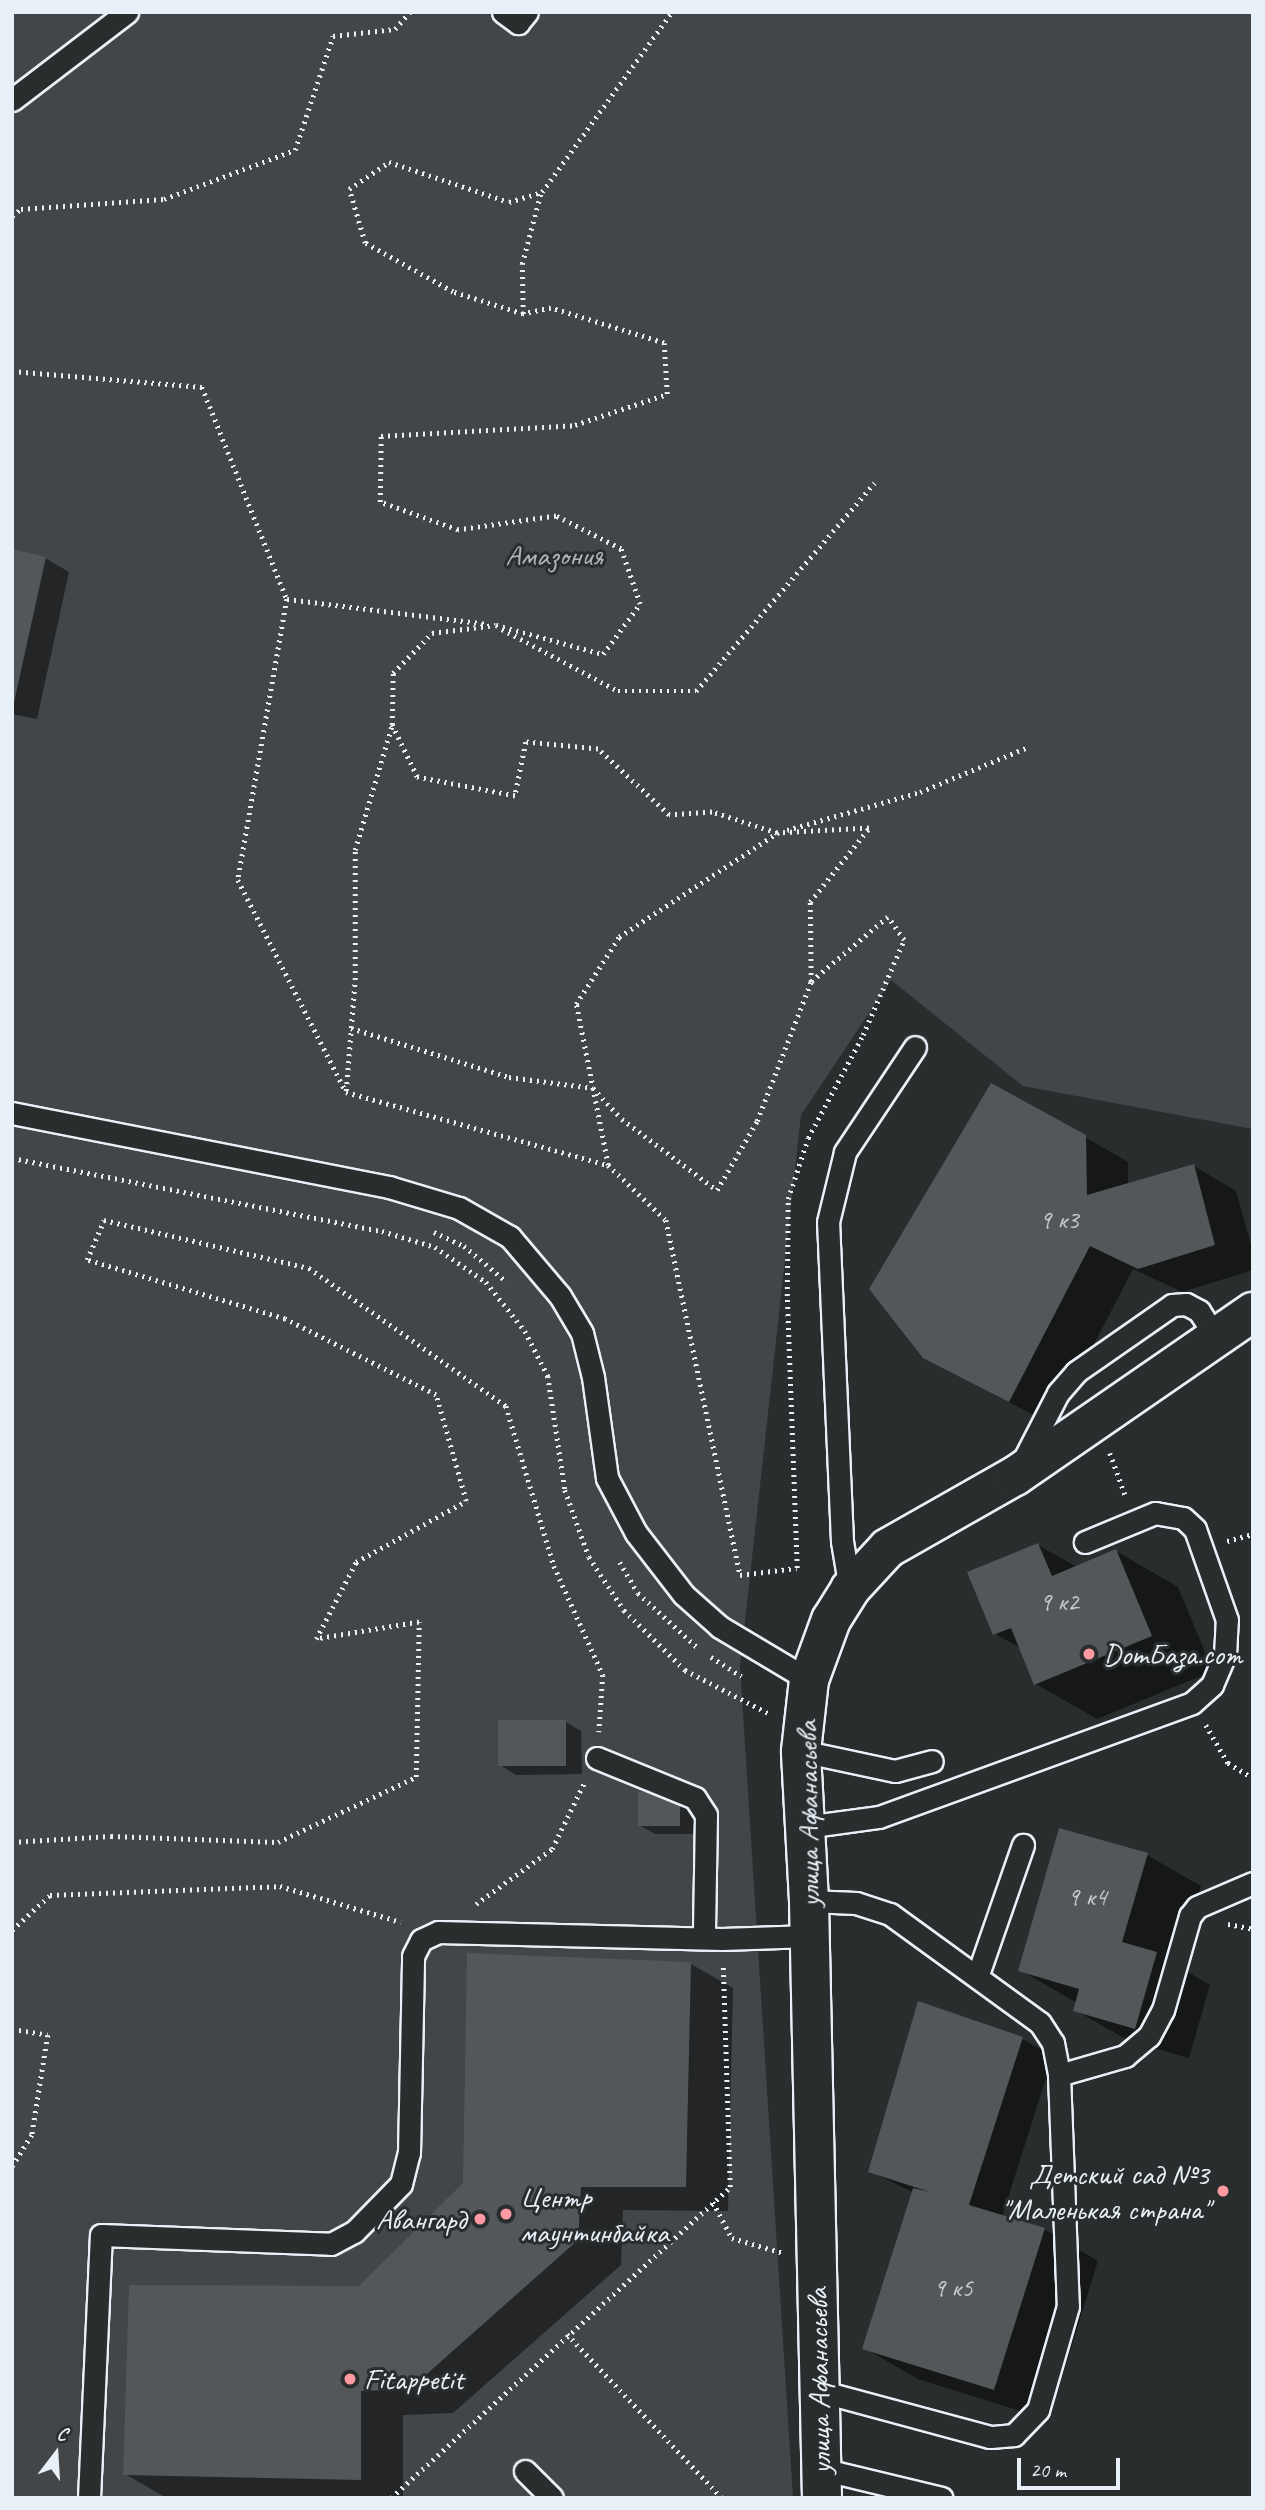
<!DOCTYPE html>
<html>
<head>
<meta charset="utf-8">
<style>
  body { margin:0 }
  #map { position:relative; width:1265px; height:2510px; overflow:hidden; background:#2a2d2e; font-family:Caveat,sans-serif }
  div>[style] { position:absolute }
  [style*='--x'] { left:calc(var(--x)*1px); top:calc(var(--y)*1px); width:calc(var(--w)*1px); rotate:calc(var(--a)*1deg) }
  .green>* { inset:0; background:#424648 }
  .shadow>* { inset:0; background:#0007 }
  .building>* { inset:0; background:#535759; transform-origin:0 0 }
  .path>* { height:4.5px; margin-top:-2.25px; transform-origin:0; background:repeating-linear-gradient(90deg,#e8f1f8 0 2px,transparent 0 7px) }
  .roads { filter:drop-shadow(2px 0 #e8f1f8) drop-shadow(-2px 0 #e8f1f8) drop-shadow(0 2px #e8f1f8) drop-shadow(0 -2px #e8f1f8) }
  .lane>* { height:21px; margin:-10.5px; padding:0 10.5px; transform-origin:10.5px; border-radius:10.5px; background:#2a2d2e }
  .street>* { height:38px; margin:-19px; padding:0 19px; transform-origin:19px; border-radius:19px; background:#2a2d2e }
  .dots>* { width:19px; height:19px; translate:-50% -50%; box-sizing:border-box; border:4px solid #2a2d2e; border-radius:50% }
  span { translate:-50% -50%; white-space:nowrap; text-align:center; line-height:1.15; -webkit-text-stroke:6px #2a2d2e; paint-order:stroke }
  .number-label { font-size:26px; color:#c3cad0 }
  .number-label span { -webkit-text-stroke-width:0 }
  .park-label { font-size:30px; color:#aeb5ba }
  .poi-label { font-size:30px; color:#e8f1f8 }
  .left { translate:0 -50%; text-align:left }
  .right { translate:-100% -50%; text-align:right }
  .street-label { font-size:30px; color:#e8f1f8 }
  .frame { position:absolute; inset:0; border:14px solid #e8f1f8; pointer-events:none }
  .north { position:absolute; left:21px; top:2419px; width:70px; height:70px; -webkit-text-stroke:5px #2a2d2e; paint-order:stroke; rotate:17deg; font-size:19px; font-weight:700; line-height:28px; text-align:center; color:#e8f1f8 }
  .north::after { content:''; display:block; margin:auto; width:24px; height:32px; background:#e8f1f8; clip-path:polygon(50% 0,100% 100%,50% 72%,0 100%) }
  .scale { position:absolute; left:1017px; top:2458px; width:103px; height:32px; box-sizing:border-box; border:4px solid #e8f1f8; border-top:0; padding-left:9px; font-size:21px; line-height:24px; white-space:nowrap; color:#e8f1f8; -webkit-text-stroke:5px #2a2d2e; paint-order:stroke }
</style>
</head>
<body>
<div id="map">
  <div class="green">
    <i style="clip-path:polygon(12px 12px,1253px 12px,1253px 1129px,1023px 1086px,891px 980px,801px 1115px,740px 1666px,793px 2498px,12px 2498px)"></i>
  </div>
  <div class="shadow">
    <i style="clip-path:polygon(12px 551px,45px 558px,69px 572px,37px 719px,12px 714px)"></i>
    <i style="clip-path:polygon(1085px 1137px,1128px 1162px,1128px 1185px,1194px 1166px,1236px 1191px,1253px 1252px,1253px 1270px,1182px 1292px,1133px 1269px,1052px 1425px,924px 1357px)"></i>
    <i style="clip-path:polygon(1038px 1545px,1077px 1567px,1116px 1551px,1178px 1587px,1213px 1671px,1097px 1719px,1036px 1684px,1022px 1649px,995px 1634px)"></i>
    <i style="clip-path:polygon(566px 1722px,581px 1731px,582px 1774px,516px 1775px,500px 1765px)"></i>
    <i style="clip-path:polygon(639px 1793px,696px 1803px,696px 1834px,655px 1834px,639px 1825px)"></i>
    <i style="clip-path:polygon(1147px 1855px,1201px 1886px,1178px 1966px,1210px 1985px,1189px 2058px,1129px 2041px,1075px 2010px,1077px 2003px,1020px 1970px)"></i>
    <i style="clip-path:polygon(691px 1964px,733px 1988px,728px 2211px,623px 2210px,621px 2265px,453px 2413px,403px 2415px,403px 2498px,167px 2498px,125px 2474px,359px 2288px)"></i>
    <i style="clip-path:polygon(1022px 2039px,1053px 2056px,1002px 2217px,1044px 2229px,1098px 2261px,1049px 2420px,918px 2379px,864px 2348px,914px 2193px,870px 2171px)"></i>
  </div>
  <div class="building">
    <i style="clip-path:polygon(12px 549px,46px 557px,13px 707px,12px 707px)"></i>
    <i style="clip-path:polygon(991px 1083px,1086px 1135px,1087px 1195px,1194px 1164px,1215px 1245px,1138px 1269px,1090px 1246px,1009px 1402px,923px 1358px,869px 1289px)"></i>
    <i style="clip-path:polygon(1038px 1543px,1052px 1576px,1116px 1549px,1152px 1636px,1034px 1685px,1011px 1628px,993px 1635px,967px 1572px)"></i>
    <i style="left:566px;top:1720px;width:46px;height:68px;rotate:90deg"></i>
    <i style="left:638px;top:1792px;width:42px;height:34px"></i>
    <i style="clip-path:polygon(1059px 1828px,1148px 1853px,1122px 1942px,1157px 1952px,1135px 2029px,1073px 2011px,1079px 1989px,1018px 1971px)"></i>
    <i style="clip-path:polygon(467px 1953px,691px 1962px,686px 2187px,581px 2187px,578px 2240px,410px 2389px,361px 2391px,361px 2480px,123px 2475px,129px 2285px,359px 2286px,463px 2183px)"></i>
    <i style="clip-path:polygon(918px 2001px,1023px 2037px,969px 2205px,1045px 2228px,994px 2390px,862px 2349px,913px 2188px,930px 2192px,868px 2172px)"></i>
  </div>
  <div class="path">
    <i style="--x:12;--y:216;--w:11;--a:-38"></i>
    <i style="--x:21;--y:209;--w:143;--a:-4"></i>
    <i style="--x:164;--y:199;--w:140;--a:-20.5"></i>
    <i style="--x:295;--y:150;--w:120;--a:-71.6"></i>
    <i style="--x:333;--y:36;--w:62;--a:-6.4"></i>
    <i style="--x:395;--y:29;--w:23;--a:-49"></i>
    <i style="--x:523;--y:314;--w:50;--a:-91.1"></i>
    <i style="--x:522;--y:264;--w:74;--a:-75.2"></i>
    <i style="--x:12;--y:371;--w:191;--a:4.8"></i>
    <i style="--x:202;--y:387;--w:228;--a:68.2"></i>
    <i style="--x:287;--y:599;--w:285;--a:99.9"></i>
    <i style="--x:238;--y:880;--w:238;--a:63"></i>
    <i style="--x:346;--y:1092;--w:272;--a:15.6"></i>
    <i style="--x:608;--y:1165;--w:80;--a:43.5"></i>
    <i style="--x:666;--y:1220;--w:363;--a:78.2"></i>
    <i style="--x:740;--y:1575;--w:57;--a:-7"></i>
    <i style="--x:797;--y:1568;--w:272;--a:-92.1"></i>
    <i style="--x:787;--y:1296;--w:97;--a:-89.4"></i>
    <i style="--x:788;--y:1199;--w:64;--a:-71.8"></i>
    <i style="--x:808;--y:1138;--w:117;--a:-61.9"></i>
    <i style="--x:863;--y:1035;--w:103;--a:-66.7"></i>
    <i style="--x:904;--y:940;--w:28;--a:-125"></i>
    <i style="--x:888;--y:917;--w:101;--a:139.8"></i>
    <i style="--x:811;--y:982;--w:80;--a:-90.7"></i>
    <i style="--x:810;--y:902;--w:95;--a:-51.4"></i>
    <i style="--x:869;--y:828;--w:92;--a:176.9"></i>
    <i style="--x:777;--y:833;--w:68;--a:-162.1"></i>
    <i style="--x:712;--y:812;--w:43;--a:176"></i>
    <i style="--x:669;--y:815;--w:97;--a:-137.1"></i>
    <i style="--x:598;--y:749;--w:72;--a:-174.4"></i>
    <i style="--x:526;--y:742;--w:55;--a:101.5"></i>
    <i style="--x:515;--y:796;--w:100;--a:-169"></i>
    <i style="--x:417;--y:777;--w:58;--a:-115.7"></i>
    <i style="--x:392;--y:725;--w:52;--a:-88.9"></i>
    <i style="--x:393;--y:673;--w:56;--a:-45.7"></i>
    <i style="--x:432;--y:633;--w:64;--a:-7.1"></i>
    <i style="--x:496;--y:625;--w:111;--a:15.2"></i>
    <i style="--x:603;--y:654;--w:62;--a:-53.5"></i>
    <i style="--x:640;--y:604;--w:58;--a:-109.1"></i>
    <i style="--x:621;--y:549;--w:73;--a:-153.1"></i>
    <i style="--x:556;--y:516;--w:99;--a:171.9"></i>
    <i style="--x:458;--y:530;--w:83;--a:-160.3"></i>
    <i style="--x:380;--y:502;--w:66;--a:-89.1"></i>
    <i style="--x:381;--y:436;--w:194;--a:-3.2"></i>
    <i style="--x:575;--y:425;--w:97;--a:-18.6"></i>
    <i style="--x:667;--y:394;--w:51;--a:-93.4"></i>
    <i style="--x:664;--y:343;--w:118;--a:-162.8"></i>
    <i style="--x:551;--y:308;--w:29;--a:168"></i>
    <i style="--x:523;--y:314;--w:73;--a:-162.6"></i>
    <i style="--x:453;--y:292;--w:101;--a:-150.9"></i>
    <i style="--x:365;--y:243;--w:56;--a:-106.5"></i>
    <i style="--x:349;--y:189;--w:48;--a:-34"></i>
    <i style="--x:389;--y:162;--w:126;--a:18.4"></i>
    <i style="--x:509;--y:202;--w:34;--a:-17"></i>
    <i style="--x:542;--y:192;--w:222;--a:-54.2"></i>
    <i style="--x:287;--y:599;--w:202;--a:7.1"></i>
    <i style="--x:502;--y:629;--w:132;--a:28.1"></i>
    <i style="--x:618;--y:691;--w:78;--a:0"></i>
    <i style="--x:696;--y:691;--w:274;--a:-49.4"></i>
    <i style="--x:787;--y:830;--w:138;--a:-15.9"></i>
    <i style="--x:920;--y:792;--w:117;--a:-22.6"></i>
    <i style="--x:351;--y:1028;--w:165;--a:17.2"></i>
    <i style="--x:509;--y:1077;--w:85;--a:7.5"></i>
    <i style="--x:593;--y:1088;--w:42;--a:46.9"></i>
    <i style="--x:622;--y:1119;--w:119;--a:36.8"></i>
    <i style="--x:717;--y:1190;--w:80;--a:-59.9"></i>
    <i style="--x:757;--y:1121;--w:149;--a:-68.8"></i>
    <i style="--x:346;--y:1091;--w:111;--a:-85.4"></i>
    <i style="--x:355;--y:980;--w:130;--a:-90"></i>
    <i style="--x:355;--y:850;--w:130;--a:-73.5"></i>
    <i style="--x:12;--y:1158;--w:377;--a:11.2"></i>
    <i style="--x:382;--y:1231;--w:55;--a:16.8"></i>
    <i style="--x:435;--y:1247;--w:62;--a:34.5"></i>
    <i style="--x:486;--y:1282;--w:63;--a:51.5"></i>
    <i style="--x:525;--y:1331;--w:51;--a:62.9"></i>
    <i style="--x:548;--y:1376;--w:115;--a:81.5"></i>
    <i style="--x:565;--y:1490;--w:71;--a:70.3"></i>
    <i style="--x:589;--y:1557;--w:64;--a:56.6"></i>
    <i style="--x:624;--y:1610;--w:86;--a:44.5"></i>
    <i style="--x:685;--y:1670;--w:96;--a:27.4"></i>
    <i style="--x:608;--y:1165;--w:164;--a:-101.2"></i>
    <i style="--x:576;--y:1004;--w:80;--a:-57.3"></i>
    <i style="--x:619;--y:937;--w:191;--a:-33.3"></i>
    <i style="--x:434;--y:1232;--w:33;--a:25"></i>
    <i style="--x:464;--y:1246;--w:56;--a:39.9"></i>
    <i style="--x:1110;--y:1453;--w:47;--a:70"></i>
    <i style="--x:1227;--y:1541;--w:27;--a:-15"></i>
    <i style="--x:620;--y:1562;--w:36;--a:60"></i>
    <i style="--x:638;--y:1593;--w:81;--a:42.5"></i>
    <i style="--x:711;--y:1657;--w:36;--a:32"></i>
    <i style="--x:1206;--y:1725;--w:44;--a:59.9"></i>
    <i style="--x:1228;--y:1763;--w:29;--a:31"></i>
    <i style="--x:12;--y:1842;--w:99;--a:-3.5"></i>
    <i style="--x:111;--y:1836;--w:167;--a:2.1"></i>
    <i style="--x:278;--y:1842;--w:153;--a:-25.2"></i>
    <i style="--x:416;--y:1777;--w:155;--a:-88.9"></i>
    <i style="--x:419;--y:1622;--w:104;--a:170.6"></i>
    <i style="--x:316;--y:1639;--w:87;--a:-62.5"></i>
    <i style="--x:356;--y:1562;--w:126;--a:-29"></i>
    <i style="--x:466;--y:1501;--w:110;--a:-105.8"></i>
    <i style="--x:436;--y:1395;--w:169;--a:-153.3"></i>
    <i style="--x:285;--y:1319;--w:207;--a:-163.4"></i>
    <i style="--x:87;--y:1260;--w:43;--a:-67"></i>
    <i style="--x:104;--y:1220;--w:211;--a:13.2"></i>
    <i style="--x:309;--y:1268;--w:241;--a:35"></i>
    <i style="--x:506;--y:1406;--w:167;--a:73.3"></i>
    <i style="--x:554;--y:1566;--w:120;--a:65.8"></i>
    <i style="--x:603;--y:1675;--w:57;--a:94"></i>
    <i style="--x:476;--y:1904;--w:94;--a:-35.9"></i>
    <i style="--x:552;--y:1849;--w:76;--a:-64.1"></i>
    <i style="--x:1228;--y:1924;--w:25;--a:11"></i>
    <i style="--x:12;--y:1930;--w:52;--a:-42.6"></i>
    <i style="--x:50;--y:1895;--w:230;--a:-2.2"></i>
    <i style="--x:280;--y:1886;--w:126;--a:16.6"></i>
    <i style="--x:12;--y:2029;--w:36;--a:9"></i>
    <i style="--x:48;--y:2035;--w:101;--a:99.1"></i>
    <i style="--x:32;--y:2135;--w:38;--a:122"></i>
    <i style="--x:713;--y:2202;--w:41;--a:62.2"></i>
    <i style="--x:732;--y:2238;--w:53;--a:16.4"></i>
    <i style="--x:567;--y:2334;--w:226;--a:46.6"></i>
    <i style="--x:391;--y:2498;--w:460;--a:-42.5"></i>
    <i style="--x:730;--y:2187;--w:223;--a:-91.8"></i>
  </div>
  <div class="roads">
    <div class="lane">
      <i style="--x:503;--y:12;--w:19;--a:36"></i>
      <i style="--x:518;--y:23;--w:14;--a:-51"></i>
      <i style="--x:12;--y:100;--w:145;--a:-37.4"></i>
      <i style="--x:12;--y:1113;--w:384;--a:11.1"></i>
      <i style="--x:389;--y:1187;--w:73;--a:16.7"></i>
      <i style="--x:459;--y:1208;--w:59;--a:29.6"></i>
      <i style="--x:510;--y:1237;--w:77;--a:49.7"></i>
      <i style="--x:560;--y:1296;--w:43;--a:59.3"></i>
      <i style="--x:582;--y:1333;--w:45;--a:76"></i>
      <i style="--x:593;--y:1377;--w:102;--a:82.1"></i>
      <i style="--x:607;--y:1478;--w:62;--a:62.2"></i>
      <i style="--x:636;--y:1533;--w:78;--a:52.3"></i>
      <i style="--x:684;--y:1595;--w:48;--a:41.6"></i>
      <i style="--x:720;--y:1627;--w:104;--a:30.8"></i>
      <i style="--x:1021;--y:1465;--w:81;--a:-62.8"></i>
      <i style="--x:1058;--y:1393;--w:28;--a:-49"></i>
      <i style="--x:1076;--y:1372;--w:117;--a:-34.9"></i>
      <i style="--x:1172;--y:1305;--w:14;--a:-4"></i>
      <i style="--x:1186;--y:1304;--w:15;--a:28"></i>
      <i style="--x:1199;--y:1311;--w:33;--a:57"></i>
      <i style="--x:850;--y:1589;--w:49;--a:-99.5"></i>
      <i style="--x:842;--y:1541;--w:319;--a:-92.5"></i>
      <i style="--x:828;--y:1222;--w:72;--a:-76.3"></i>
      <i style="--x:845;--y:1152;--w:126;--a:-56.3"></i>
      <i style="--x:801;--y:1751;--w:96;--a:12"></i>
      <i style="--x:895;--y:1771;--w:38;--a:-15"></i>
      <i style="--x:597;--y:1758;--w:106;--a:22.2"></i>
      <i style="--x:695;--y:1798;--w:20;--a:57"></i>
      <i style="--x:706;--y:1815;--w:120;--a:91"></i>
      <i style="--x:805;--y:1827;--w:75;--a:-7.7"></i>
      <i style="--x:879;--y:1817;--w:333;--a:-20"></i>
      <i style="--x:1192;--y:1703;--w:27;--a:-42"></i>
      <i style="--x:1212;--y:1685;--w:33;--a:-67"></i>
      <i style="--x:1225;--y:1655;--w:35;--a:-87"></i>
      <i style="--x:1227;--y:1620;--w:96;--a:-109.4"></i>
      <i style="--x:1195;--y:1529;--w:16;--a:-137"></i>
      <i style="--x:1183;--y:1518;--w:28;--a:-170"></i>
      <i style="--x:1155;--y:1513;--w:76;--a:157.5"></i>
      <i style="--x:809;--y:1901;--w:47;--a:2.4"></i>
      <i style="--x:856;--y:1903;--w:36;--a:18"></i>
      <i style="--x:890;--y:1914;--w:185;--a:36"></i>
      <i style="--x:1040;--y:2023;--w:24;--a:57"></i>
      <i style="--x:1053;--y:2043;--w:33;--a:79"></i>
      <i style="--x:1059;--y:2075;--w:231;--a:87.8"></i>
      <i style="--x:1068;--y:2306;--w:108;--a:106.1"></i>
      <i style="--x:1038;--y:2410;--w:35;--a:134"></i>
      <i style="--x:1014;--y:2435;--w:24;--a:175"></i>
      <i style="--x:990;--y:2437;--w:176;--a:-164.9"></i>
      <i style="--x:977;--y:1977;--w:140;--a:-70.8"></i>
      <i style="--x:1059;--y:2075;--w:69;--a:-16.1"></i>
      <i style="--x:1125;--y:2056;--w:31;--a:-40"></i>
      <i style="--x:1149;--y:2036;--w:30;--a:-62"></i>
      <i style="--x:1163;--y:2010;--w:98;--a:-74"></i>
      <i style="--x:1190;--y:1916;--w:11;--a:-52"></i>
      <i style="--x:1197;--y:1907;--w:61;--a:-23.2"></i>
      <i style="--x:821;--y:2469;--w:124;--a:13.5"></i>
      <i style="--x:525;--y:2471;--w:38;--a:45"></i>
      <i style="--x:89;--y:2498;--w:263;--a:-87.4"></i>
      <i style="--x:101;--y:2235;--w:230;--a:2.2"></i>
      <i style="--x:331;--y:2244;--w:26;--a:-28"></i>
      <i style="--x:354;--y:2232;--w:67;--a:-45.6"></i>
      <i style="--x:401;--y:2184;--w:32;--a:-76"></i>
      <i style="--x:409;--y:2153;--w:197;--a:-88.8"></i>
      <i style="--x:413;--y:1956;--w:18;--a:-63"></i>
      <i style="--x:421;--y:1940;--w:19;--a:-25"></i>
      <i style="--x:438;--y:1932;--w:284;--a:1.4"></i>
      <i style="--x:722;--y:1939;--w:88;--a:-2"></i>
    </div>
    <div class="street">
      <i style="--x:822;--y:2498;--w:597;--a:-91.25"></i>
      <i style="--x:809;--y:1901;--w:150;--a:-93.1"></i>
      <i style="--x:801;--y:1751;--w:71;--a:-83.6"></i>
      <i style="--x:809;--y:1680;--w:64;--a:-69.9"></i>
      <i style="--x:831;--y:1620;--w:36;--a:-58"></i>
      <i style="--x:850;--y:1589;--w:56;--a:-47.2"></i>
      <i style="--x:888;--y:1548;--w:146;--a:-29.6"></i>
      <i style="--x:1015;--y:1476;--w:289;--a:-34.6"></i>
    </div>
  </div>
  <div class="dots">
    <i style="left:1089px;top:1654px;background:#ff9aa2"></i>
    <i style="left:1223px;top:2191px;background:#ff9aa2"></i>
    <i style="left:506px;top:2214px;background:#ff9aa2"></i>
    <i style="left:480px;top:2219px;background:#ff9aa2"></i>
    <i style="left:350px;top:2379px;background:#ff9aa2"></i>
  </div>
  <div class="number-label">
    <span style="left:1059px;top:1220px">9 к3</span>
    <span style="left:1059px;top:1602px">9 к2</span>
    <span style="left:1087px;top:1897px">9 к4</span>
    <span style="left:953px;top:2288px">9 к5</span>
  </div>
  <div class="park-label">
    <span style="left:554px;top:555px">Амазония</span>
  </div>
  <div class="poi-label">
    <span class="left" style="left:1103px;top:1654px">DomБаза.com</span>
    <span class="right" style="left:1209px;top:2191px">Детский сад №3<br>"Маленькая страна"</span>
    <span class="left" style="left:520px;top:2214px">Центр<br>маунтинбайка</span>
    <span class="right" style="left:466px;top:2219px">Авангард</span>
    <span class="left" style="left:364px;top:2379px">Fitappetit</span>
  </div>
  <div class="street-label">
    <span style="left:808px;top:1814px;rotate:-91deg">улица Афанасьева</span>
    <span style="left:819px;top:2381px;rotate:-91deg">улица Афанасьева</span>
  </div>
  <div class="frame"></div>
  <div class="north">С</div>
  <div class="scale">20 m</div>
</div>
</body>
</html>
